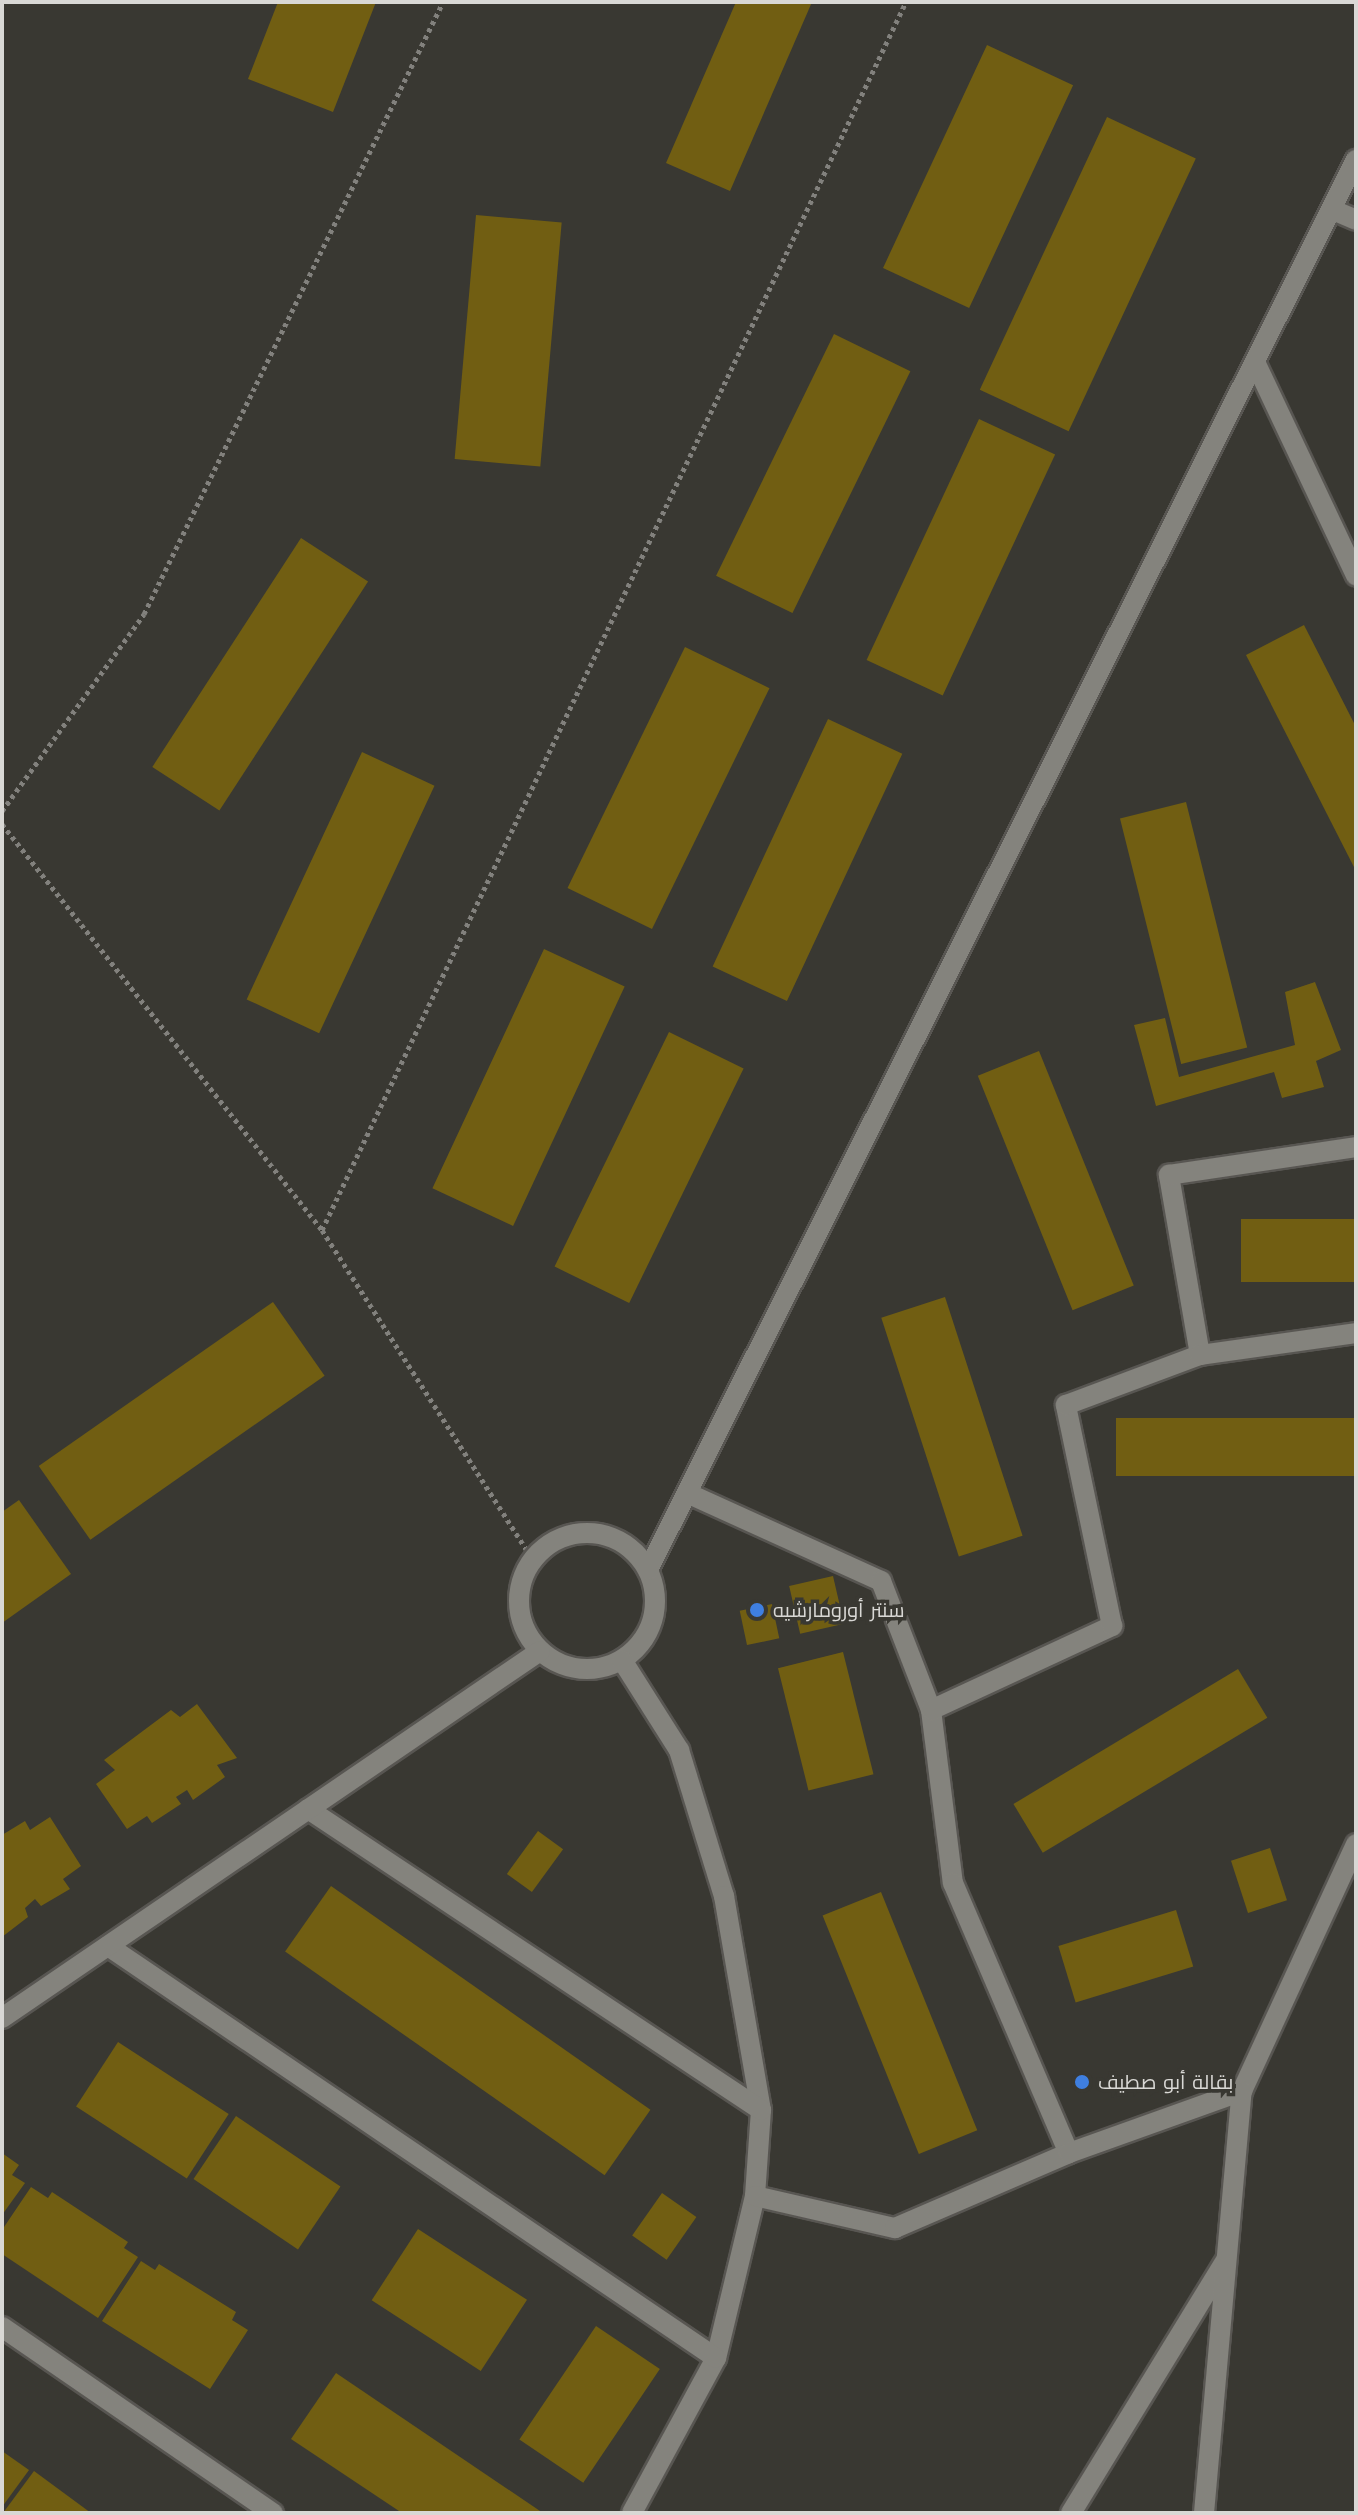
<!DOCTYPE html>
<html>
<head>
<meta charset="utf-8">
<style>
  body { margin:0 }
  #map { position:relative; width:1358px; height:2515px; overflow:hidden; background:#393832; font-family:"Work Sans",Cairo,sans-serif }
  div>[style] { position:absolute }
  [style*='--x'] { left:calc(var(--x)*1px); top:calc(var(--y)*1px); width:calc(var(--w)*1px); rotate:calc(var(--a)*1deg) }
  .building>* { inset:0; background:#715e12; transform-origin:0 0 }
  .path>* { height:5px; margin-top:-2.5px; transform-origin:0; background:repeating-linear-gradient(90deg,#82817d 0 4px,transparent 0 8px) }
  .roads { filter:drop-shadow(2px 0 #585652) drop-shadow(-2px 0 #585652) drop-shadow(0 2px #585652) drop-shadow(0 -2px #585652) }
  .minor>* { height:20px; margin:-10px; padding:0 10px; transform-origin:10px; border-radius:10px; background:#84837d }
  .minor>.ring { margin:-10px; padding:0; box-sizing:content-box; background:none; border:20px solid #84837d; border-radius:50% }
  .dots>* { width:22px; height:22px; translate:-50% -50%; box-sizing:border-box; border:4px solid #393832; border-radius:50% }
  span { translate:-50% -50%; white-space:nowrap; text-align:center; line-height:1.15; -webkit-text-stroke:7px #393832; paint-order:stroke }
  .poi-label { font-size:20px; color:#d9d8d5 }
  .left { translate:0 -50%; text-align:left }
  .frame { position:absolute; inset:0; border:4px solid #d9d8d5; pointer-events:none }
</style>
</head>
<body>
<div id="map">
  <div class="building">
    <i style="clip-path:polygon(278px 2px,376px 2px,333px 112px,248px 79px)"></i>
    <i style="clip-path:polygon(736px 2px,812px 2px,730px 191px,666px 163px)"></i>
    <i style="left:987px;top:45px;width:95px;height:246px;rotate:25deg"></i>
    <i style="left:1107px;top:117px;width:98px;height:301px;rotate:25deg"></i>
    <i style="left:476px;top:215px;width:86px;height:245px;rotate:5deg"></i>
    <i style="left:834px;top:334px;width:85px;height:269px;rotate:26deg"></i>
    <i style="left:979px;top:419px;width:84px;height:266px;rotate:25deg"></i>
    <i style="left:301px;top:538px;width:80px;height:273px;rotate:33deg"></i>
    <i style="clip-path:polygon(1304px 625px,1356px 727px,1356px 871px,1246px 655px)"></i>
    <i style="left:685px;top:647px;width:94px;height:268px;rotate:26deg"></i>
    <i style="left:828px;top:719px;width:82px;height:273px;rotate:25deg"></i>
    <i style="left:362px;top:752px;width:80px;height:273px;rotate:25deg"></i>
    <i style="left:1186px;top:802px;width:253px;height:68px;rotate:76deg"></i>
    <i style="left:544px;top:949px;width:89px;height:264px;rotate:25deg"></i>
    <i style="clip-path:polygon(1315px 982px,1341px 1050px,1316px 1061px,1324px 1087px,1282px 1098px,1274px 1072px,1156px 1106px,1134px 1025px,1165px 1018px,1179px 1077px,1295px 1045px,1285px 992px)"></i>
    <i style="left:669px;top:1032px;width:83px;height:261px;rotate:26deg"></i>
    <i style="left:1039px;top:1051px;width:253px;height:66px;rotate:68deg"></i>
    <i style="left:1356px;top:1219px;width:63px;height:115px;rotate:90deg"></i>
    <i style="left:945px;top:1297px;width:251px;height:67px;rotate:72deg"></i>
    <i style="left:273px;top:1302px;width:90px;height:286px;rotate:55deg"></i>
    <i style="left:1356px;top:1418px;width:58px;height:240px;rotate:90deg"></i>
    <i style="clip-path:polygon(19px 1500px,71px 1574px,2px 1623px,2px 1512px)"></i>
    <i style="left:833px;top:1576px;width:49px;height:45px;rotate:77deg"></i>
    <i style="left:772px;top:1604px;width:35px;height:33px;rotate:78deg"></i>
    <i style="left:843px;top:1652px;width:126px;height:67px;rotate:76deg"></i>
    <i style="left:1238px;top:1669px;width:57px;height:262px;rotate:59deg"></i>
    <i style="clip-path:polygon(197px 1704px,237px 1758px,217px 1765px,225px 1777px,193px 1800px,187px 1790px,176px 1797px,181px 1804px,152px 1823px,147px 1816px,127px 1829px,96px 1784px,115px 1770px,104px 1760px,171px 1710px,180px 1717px)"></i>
    <i style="clip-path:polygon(50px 1817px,81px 1866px,63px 1879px,70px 1889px,41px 1906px,35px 1899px,25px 1908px,28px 1917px,2px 1937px,2px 1835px,25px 1821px,30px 1830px)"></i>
    <i style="left:538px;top:1831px;width:31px;height:53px;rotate:36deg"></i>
    <i style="left:1270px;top:1848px;width:55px;height:41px;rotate:72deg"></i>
    <i style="left:331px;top:1886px;width:390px;height:80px;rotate:35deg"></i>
    <i style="left:881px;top:1892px;width:257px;height:63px;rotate:68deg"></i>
    <i style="left:1176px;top:1910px;width:59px;height:123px;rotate:73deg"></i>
    <i style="left:118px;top:2042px;width:132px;height:77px;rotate:33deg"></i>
    <i style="left:236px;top:2116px;width:126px;height:76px;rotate:34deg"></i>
    <i style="clip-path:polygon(2px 2153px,19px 2165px,12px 2175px,25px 2183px,2px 2215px)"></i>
    <i style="clip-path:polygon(31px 2187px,48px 2198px,52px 2192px,128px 2242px,124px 2248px,138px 2257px,98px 2318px,2px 2254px,2px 2230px)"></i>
    <i style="left:662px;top:2193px;width:42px;height:52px;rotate:35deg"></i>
    <i style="left:418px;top:2229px;width:130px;height:85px;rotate:33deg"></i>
    <i style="clip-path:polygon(141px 2261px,155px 2270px,159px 2264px,236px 2312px,232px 2320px,248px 2330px,210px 2389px,102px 2321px)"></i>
    <i style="left:596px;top:2326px;width:77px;height:137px;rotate:34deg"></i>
    <i style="clip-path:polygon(336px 2373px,543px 2513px,402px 2513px,291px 2439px)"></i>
    <i style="clip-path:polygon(2px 2451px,29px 2470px,2px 2507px)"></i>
    <i style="clip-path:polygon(34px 2471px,91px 2513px,3px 2513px)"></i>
  </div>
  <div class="path">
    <i style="--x:2;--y:811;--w:243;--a:-54.2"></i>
    <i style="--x:144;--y:614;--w:681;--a:-63.96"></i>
    <i style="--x:2;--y:824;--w:517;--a:51.76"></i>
    <i style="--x:322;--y:1230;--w:392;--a:57.4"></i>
    <i style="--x:322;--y:1230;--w:1360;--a:-64.57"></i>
  </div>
  <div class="roads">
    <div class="minor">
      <i style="--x:1333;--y:210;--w:25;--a:23"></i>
      <i style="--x:1256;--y:364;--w:234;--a:64.7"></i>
      <i style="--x:1200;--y:1355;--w:183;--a:-99.8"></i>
      <i style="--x:1169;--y:1175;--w:189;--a:-8.5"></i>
      <i style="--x:687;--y:1493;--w:213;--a:24.4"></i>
      <i style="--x:881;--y:1581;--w:138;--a:68.8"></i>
      <i style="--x:931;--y:1710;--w:174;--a:82.8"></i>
      <i style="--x:953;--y:1883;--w:294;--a:66.8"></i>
      <i class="ring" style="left:519px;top:1533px;width:116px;height:116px"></i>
      <i style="--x:648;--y:1570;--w:1578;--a:-63.34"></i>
      <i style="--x:622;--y:1660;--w:107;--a:57.7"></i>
      <i style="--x:679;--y:1750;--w:153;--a:72.9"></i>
      <i style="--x:724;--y:1896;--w:217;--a:80.2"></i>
      <i style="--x:761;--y:2110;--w:86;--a:94"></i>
      <i style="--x:755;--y:2196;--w:167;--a:103.5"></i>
      <i style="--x:716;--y:2358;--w:176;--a:118.5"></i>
      <i style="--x:931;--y:1710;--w:200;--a:-24.9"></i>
      <i style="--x:1112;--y:1626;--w:226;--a:-101.8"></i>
      <i style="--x:1066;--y:1405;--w:143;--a:-20.5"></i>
      <i style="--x:1200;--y:1355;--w:158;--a:-8"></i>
      <i style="--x:308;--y:1809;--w:544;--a:33.6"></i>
      <i style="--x:108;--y:1946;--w:734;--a:34.12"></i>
      <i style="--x:2;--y:2018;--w:651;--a:-34.3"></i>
      <i style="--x:755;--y:2196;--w:144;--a:12.9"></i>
      <i style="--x:895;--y:2228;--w:189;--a:-23.3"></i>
      <i style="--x:1069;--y:2153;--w:184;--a:-19.7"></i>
      <i style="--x:1242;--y:2091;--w:272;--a:-65.2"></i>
      <i style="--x:2;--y:2327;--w:329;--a:34.5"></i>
      <i style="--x:1071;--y:2513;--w:294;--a:-58.5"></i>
      <i style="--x:1204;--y:2513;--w:424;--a:-84.9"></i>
    </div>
  </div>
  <div class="dots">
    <i style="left:757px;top:1610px;background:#3f7fe0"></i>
    <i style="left:1082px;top:2082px;background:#3f7fe0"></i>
  </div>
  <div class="poi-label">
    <span class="left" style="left:773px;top:1610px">سنتر أورومارشيه</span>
    <span class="left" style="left:1098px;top:2082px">بقالة أبو صطيف</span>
  </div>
  <div class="frame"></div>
</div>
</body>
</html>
